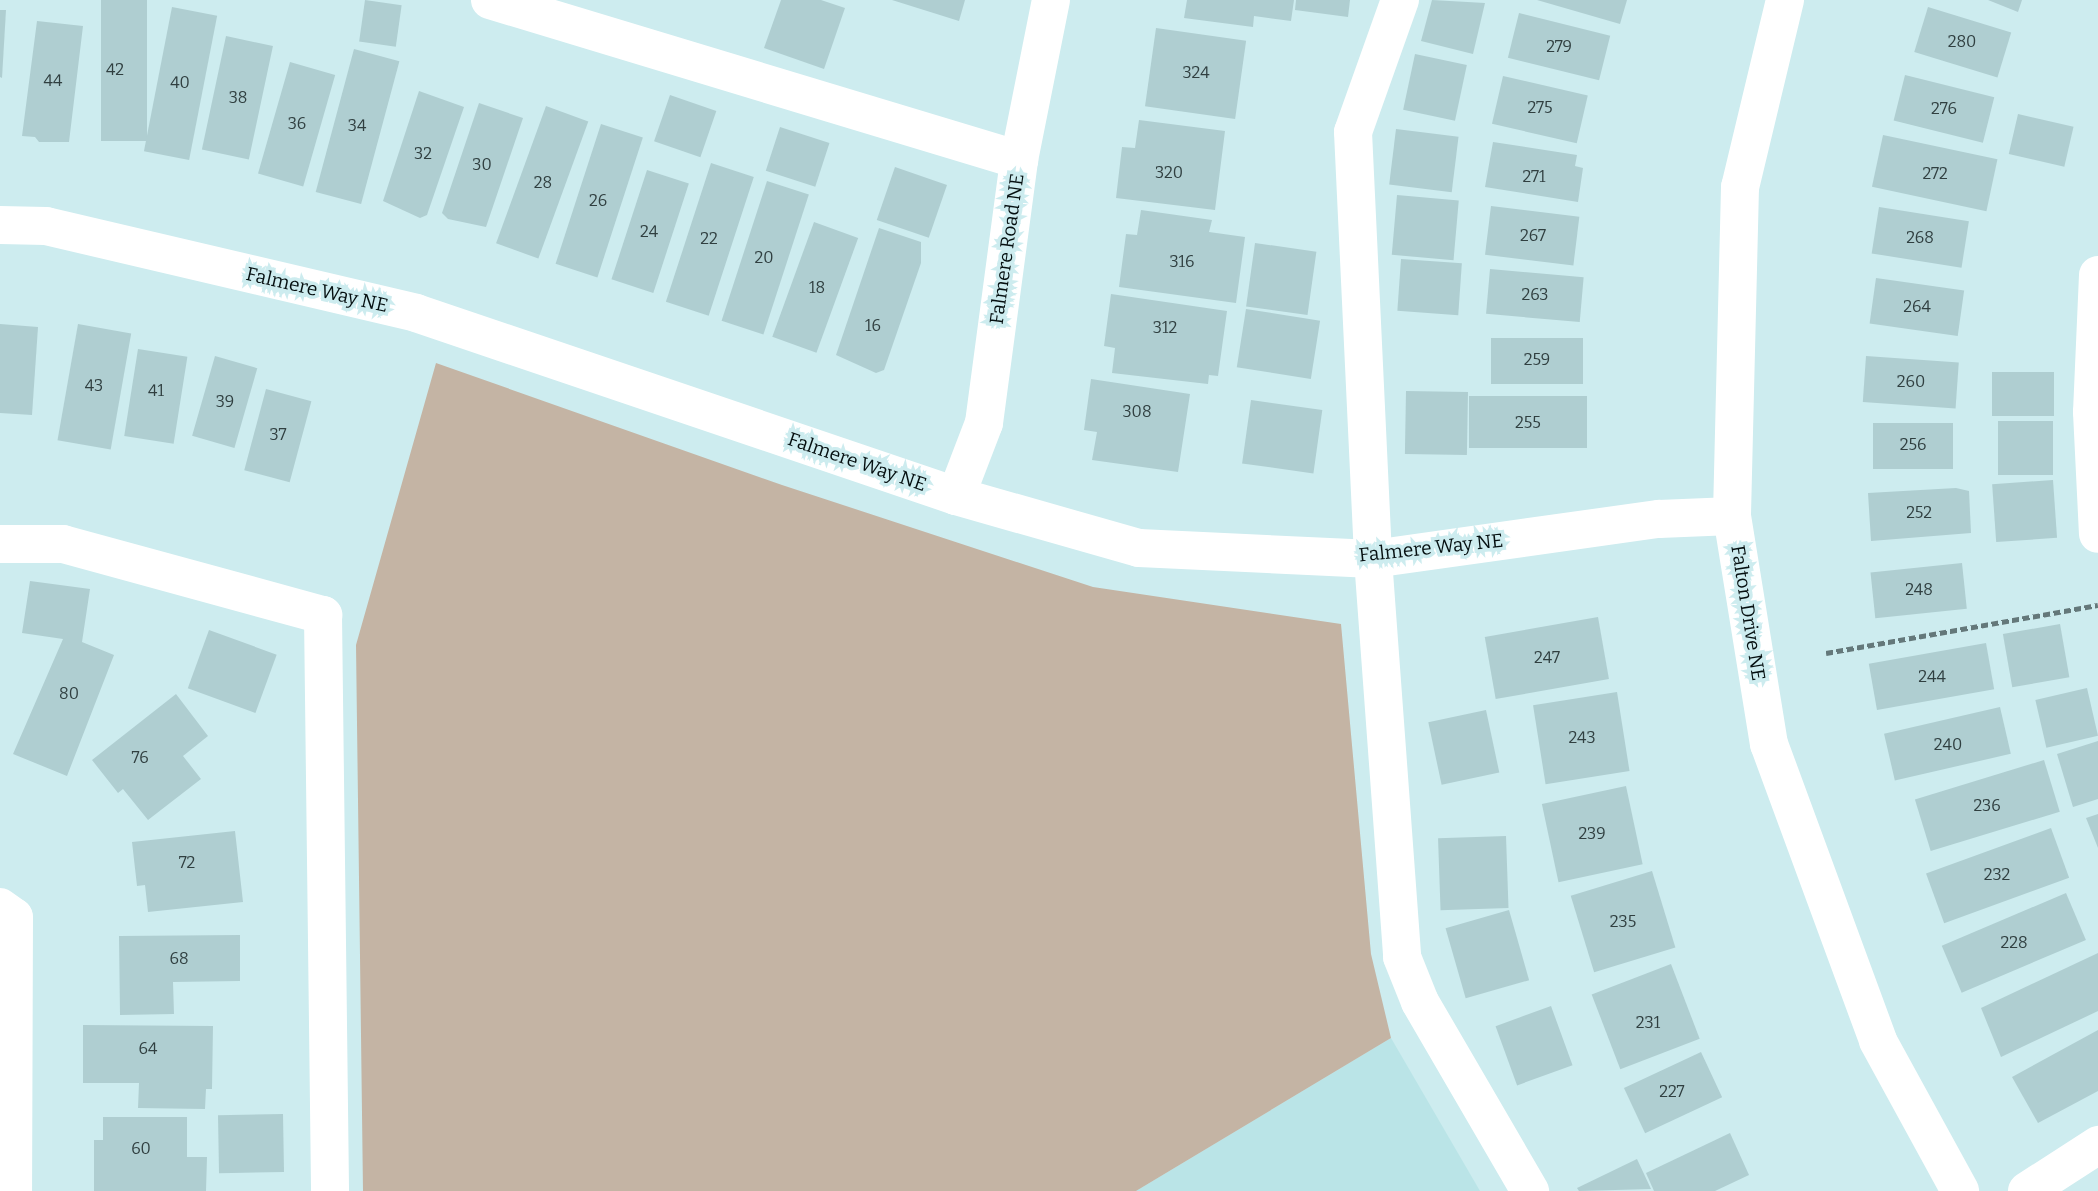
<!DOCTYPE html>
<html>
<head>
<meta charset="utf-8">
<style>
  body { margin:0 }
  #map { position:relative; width:2098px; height:1191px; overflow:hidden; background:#cdecef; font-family:Bitter,serif }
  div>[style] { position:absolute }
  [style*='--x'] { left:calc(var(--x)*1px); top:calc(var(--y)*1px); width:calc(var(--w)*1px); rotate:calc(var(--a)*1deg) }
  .built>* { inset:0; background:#bae4e7 }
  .green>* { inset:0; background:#c4b4a4 }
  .building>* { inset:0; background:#afced1; transform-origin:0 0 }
  .path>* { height:4.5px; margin-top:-2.25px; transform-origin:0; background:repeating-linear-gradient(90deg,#64787a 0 7px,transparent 0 10.5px) }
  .minor>* { height:38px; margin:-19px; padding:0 19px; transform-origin:19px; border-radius:19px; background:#fff }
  span { translate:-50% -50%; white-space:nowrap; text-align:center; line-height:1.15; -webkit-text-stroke:7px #cdecef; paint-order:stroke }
  .number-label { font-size:16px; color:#303f40 }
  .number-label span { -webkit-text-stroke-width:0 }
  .street-label { font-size:19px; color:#050f10 }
</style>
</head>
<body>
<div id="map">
  <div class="built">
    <i style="clip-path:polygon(1391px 1038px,1480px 1191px,1136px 1191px)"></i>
  </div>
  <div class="green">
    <i style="clip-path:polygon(436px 363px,782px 485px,1093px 587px,1341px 624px,1371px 954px,1391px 1038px,1136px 1191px,363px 1191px,356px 645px)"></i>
  </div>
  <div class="building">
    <i style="left:101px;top:0;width:46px;height:141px"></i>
    <i style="left:365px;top:0;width:37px;height:42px;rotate:8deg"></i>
    <i style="clip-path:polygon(781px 0,821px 0,845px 8px,824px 69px,764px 48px)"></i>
    <i style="clip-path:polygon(892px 0,965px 0,959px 21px)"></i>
    <i style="clip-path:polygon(1187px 0,1294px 0,1291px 21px,1254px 16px,1253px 27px,1184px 18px)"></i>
    <i style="clip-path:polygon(1296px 0,1350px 0,1348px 17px,1295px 10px)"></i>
    <i style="clip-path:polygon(1432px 0,1485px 3px,1473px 54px,1421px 41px)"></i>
    <i style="clip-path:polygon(1537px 0,1627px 0,1620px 24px)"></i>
    <i style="clip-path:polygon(1988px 0,2022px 0,2018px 12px)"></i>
    <i style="left:172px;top:7px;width:46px;height:147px;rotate:11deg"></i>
    <i style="left:1928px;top:7px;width:87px;height:47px;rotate:17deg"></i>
    <i style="clip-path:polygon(0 10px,6px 10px,2px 78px,0 77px)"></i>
    <i style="left:1519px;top:13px;width:94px;height:46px;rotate:14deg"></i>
    <i style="clip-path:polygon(37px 21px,83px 26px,69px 142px,39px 142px,35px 137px,22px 136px)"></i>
    <i style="left:1156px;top:28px;width:91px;height:79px;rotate:8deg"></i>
    <i style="left:226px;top:36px;width:48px;height:116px;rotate:12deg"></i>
    <i style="left:354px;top:49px;width:47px;height:148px;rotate:15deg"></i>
    <i style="left:1415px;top:54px;width:53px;height:57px;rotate:12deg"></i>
    <i style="left:290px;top:62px;width:47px;height:116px;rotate:16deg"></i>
    <i style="left:1905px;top:75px;width:92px;height:47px;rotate:14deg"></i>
    <i style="left:1503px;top:76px;width:87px;height:49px;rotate:13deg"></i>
    <i style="clip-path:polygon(419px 91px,464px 107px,427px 215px,420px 218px,383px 201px)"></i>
    <i style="left:670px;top:95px;width:49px;height:49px;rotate:19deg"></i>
    <i style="clip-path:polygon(479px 103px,523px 118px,486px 227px,448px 219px,442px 213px)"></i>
    <i style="left:546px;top:106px;width:45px;height:146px;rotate:20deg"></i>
    <i style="left:2018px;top:114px;width:57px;height:41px;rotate:13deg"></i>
    <i style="clip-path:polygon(1139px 120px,1225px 131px,1215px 210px,1116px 198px,1122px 147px,1135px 148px)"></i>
    <i style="left:601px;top:124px;width:44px;height:147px;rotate:18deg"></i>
    <i style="left:780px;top:127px;width:52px;height:46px;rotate:18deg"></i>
    <i style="left:1396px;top:129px;width:63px;height:56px;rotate:7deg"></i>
    <i style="left:1883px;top:135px;width:117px;height:53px;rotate:12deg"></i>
    <i style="clip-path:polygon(1493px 142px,1577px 155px,1575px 166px,1583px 168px,1578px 202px,1485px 187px)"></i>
    <i style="left:711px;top:163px;width:45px;height:146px;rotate:18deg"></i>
    <i style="left:895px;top:167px;width:55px;height:56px;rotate:19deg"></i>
    <i style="left:647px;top:170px;width:44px;height:115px;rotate:18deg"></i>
    <i style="left:767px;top:181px;width:44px;height:147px;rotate:18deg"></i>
    <i style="left:1397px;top:195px;width:62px;height:60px;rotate:5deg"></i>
    <i style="left:1491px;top:206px;width:89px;height:49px;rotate:7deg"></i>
    <i style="left:1879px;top:207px;width:91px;height:47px;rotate:9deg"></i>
    <i style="clip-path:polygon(1141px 210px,1212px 220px,1209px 232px,1245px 237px,1236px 303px,1119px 287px,1126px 234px,1137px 235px)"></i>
    <i style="left:814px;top:222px;width:47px;height:122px;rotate:20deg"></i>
    <i style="clip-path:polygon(879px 228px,921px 242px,921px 263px,884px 370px,876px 373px,836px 355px)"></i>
    <i style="left:1255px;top:243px;width:62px;height:64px;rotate:8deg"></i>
    <i style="left:1401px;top:259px;width:61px;height:52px;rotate:4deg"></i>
    <i style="left:1490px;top:269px;width:94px;height:45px;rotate:5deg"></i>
    <i style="left:1876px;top:278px;width:89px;height:46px;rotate:8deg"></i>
    <i style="clip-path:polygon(1111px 294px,1227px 311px,1218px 376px,1209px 375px,1208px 384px,1112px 373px,1115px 348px,1104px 346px)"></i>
    <i style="left:1246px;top:309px;width:75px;height:59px;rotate:9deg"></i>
    <i style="clip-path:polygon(0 324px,38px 327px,32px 415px,0 413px)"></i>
    <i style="left:78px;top:324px;width:54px;height:118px;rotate:10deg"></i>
    <i style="left:1491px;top:338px;width:92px;height:46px"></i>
    <i style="left:138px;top:349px;width:50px;height:88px;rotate:9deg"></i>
    <i style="left:215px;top:356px;width:44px;height:83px;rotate:16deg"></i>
    <i style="left:1866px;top:356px;width:93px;height:46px;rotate:4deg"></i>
    <i style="left:1992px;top:372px;width:62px;height:44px"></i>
    <i style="clip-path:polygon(1091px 379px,1190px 394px,1178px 472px,1092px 460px,1097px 432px,1084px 430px)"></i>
    <i style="left:266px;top:389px;width:47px;height:84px;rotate:15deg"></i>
    <i style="left:1406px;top:391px;width:62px;height:63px;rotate:1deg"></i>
    <i style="left:1469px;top:396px;width:118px;height:52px"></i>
    <i style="left:1251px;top:400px;width:72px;height:64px;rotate:8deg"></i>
    <i style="left:1998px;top:421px;width:55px;height:54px"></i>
    <i style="left:1953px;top:423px;width:46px;height:80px;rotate:90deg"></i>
    <i style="left:2053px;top:480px;width:58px;height:61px;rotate:86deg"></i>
    <i style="clip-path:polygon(1956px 488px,1969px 491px,1971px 533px,1871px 541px,1868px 493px)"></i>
    <i style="left:1962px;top:563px;width:46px;height:92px;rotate:84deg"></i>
    <i style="clip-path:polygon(30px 581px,90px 589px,82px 642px,114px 655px,67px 776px,13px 754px,63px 639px,22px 633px)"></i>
    <i style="left:1598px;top:617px;width:63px;height:115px;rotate:80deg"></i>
    <i style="left:2060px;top:624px;width:54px;height:58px;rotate:80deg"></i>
    <i style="left:209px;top:630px;width:72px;height:62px;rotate:20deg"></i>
    <i style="left:1986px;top:643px;width:47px;height:119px;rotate:80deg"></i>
    <i style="left:2087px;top:688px;width:49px;height:53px;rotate:77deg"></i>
    <i style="left:1617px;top:692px;width:80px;height:85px;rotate:81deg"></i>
    <i style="clip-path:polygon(176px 694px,208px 736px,183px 756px,201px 779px,148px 820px,123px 789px,118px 793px,92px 760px)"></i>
    <i style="left:2000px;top:707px;width:48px;height:119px;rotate:77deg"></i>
    <i style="left:1486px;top:710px;width:64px;height:59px;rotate:78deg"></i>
    <i style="clip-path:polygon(2098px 741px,2098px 799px,2073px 807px,2057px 754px)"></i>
    <i style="left:2044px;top:760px;width:54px;height:135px;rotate:73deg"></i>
    <i style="left:1626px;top:786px;width:80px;height:86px;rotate:78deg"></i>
    <i style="clip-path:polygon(2098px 814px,2098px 848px,2086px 818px)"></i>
    <i style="left:2051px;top:828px;width:53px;height:133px;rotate:70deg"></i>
    <i style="clip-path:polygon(235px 831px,243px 902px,148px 912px,145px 885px,137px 886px,132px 842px)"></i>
    <i style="left:1506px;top:836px;width:72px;height:68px;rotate:88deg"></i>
    <i style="left:1652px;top:871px;width:80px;height:85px;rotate:73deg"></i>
    <i style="left:2066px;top:893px;width:51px;height:135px;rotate:67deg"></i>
    <i style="left:1509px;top:910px;width:73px;height:66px;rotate:74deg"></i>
    <i style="clip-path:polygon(240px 935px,240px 981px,173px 982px,174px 1014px,120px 1015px,119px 936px)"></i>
    <i style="clip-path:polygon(2098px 953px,2098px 1011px,2001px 1057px,1981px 1008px)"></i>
    <i style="left:1671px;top:964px;width:80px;height:85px;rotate:69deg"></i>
    <i style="left:1551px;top:1006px;width:63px;height:59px;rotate:70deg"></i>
    <i style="clip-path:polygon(83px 1025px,213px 1026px,212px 1089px,206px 1089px,205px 1109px,138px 1108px,139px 1083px,83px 1083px)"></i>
    <i style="clip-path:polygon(2098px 1030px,2098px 1091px,2038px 1123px,2012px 1077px)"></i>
    <i style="left:1701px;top:1052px;width:50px;height:85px;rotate:65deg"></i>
    <i style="left:283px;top:1114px;width:58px;height:65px;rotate:89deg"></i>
    <i style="clip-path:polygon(103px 1117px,187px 1117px,187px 1157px,207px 1157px,206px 1191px,94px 1191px,94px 1140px,103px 1140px)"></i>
    <i style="clip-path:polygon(1730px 1133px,1749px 1175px,1715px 1191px,1654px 1191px,1646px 1173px)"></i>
    <i style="clip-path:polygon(1637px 1159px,1651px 1189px,1579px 1191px,1577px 1188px)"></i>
  </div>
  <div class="path">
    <i style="--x:1826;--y:653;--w:276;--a:-10"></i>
  </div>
  <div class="minor">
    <i style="--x:490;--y:0;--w:553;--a:16.83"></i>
    <i style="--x:1400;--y:0;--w:140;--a:109.6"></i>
    <i style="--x:1353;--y:132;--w:427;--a:87.3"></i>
    <i style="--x:1373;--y:559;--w:399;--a:85.8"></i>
    <i style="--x:1402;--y:957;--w:48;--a:68.2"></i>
    <i style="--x:1420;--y:1002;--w:219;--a:59.8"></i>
    <i style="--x:1785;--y:0;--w:192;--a:103.5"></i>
    <i style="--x:1740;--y:187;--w:329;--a:91.4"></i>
    <i style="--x:1732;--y:516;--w:231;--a:80.8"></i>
    <i style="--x:1769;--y:744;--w:316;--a:69.8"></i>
    <i style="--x:1878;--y:1041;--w:171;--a:61.3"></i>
    <i style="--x:0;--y:225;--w:46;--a:1.2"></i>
    <i style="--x:46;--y:226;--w:380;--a:13.2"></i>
    <i style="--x:416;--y:313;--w:570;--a:18.72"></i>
    <i style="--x:956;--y:496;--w:190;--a:15.9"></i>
    <i style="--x:1139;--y:548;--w:234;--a:2.7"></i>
    <i style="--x:1373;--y:559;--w:289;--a:-8"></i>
    <i style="--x:1659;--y:519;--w:73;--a:-2.4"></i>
    <i style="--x:2098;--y:275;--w:137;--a:92.5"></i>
    <i style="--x:2092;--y:412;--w:122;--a:87.2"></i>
    <i style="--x:956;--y:496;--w:78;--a:-69"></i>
    <i style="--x:984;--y:423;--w:265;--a:-82.4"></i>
    <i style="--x:1019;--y:160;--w:163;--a:-78.7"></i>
    <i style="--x:0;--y:544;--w:63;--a:0"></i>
    <i style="--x:63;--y:544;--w:270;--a:15.3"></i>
    <i style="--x:323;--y:615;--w:576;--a:89.3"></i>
    <i style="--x:0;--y:907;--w:17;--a:36"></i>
    <i style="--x:14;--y:917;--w:274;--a:90.2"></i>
    <i style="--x:2027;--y:1191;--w:85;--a:-32.9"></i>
  </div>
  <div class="number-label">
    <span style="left:1962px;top:42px">280</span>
    <span style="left:1559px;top:47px">279</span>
    <span style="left:115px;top:70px">42</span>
    <span style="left:1196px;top:73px">324</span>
    <span style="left:53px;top:81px">44</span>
    <span style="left:180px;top:83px">40</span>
    <span style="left:238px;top:98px">38</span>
    <span style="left:1540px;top:108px">275</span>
    <span style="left:1944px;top:109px">276</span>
    <span style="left:297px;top:124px">36</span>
    <span style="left:357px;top:126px">34</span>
    <span style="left:423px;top:154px">32</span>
    <span style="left:482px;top:165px">30</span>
    <span style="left:1169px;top:173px">320</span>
    <span style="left:1935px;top:174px">272</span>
    <span style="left:1534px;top:177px">271</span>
    <span style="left:543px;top:183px">28</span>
    <span style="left:598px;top:201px">26</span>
    <span style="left:649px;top:232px">24</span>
    <span style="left:1533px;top:236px">267</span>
    <span style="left:1920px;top:238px">268</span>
    <span style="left:709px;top:239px">22</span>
    <span style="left:764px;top:258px">20</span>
    <span style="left:1182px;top:262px">316</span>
    <span style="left:817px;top:288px">18</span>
    <span style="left:1535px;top:295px">263</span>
    <span style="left:1917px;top:307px">264</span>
    <span style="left:873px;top:326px">16</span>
    <span style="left:1165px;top:328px">312</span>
    <span style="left:1537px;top:360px">259</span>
    <span style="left:1911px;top:382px">260</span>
    <span style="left:94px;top:386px">43</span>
    <span style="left:156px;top:391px">41</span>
    <span style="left:225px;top:402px">39</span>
    <span style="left:1137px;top:412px">308</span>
    <span style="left:1528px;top:423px">255</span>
    <span style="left:278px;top:435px">37</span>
    <span style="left:1913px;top:445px">256</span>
    <span style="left:1919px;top:513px">252</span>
    <span style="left:1919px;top:590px">248</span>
    <span style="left:1547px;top:658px">247</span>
    <span style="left:1932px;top:677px">244</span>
    <span style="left:69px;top:694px">80</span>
    <span style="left:1582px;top:738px">243</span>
    <span style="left:1948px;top:745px">240</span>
    <span style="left:140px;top:758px">76</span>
    <span style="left:1987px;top:806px">236</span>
    <span style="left:1592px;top:834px">239</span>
    <span style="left:187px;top:863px">72</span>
    <span style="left:1997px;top:875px">232</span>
    <span style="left:1623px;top:922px">235</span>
    <span style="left:2014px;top:943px">228</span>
    <span style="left:179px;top:959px">68</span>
    <span style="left:1648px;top:1023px">231</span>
    <span style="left:148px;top:1049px">64</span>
    <span style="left:1672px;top:1092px">227</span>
    <span style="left:141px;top:1149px">60</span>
  </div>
  <div class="street-label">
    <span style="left:1007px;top:249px;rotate:-82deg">Falmere Road NE</span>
    <span style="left:317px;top:290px;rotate:13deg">Falmere Way NE</span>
    <span style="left:857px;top:462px;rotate:19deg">Falmere Way NE</span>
    <span style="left:1431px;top:548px;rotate:-6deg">Falmere Way NE</span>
    <span style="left:1748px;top:613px;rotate:81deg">Falton Drive NE</span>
  </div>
</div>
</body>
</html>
